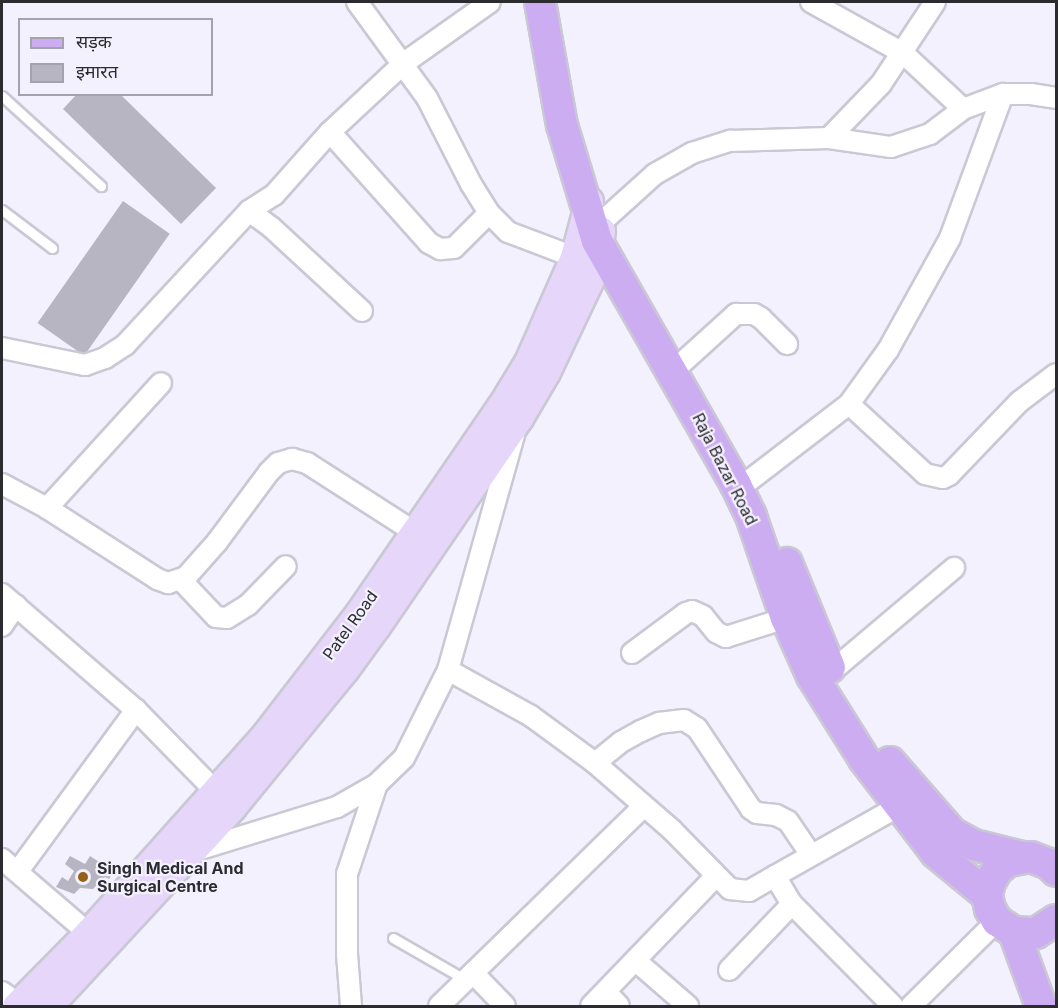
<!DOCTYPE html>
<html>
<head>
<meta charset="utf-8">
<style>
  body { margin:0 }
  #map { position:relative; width:1058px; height:1008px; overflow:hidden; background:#f4f1fe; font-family:Inter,"Noto Sans Devanagari",sans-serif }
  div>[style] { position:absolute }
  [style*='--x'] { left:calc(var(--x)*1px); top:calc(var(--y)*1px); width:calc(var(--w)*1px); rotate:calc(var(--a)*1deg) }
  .building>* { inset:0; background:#b8b5c2; transform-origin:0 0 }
  .roads { filter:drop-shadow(2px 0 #cac8d4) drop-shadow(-2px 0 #cac8d4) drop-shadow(0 2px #cac8d4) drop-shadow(0 -2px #cac8d4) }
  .lane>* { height:9px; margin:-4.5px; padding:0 4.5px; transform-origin:4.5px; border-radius:4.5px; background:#fff }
  .street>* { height:20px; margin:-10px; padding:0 10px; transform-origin:10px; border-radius:10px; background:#fff }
  .secondary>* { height:27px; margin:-13.5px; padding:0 13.5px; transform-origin:13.5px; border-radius:13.5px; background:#e6d6f9 }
  .primary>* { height:30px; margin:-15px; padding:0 15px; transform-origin:15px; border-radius:15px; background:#cdadf2 }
  .dots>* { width:16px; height:16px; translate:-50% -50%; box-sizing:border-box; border:3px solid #f4f1fe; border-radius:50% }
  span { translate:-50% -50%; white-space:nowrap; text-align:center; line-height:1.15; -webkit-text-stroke:4.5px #f4f1fe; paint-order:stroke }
  .street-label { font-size:16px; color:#2c2b30 }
  .poi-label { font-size:16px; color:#2c2b30; font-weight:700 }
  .left { translate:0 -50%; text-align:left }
  .frame { position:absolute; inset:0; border:3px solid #2c2b30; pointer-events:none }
  .legend { position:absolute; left:18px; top:18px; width:195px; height:78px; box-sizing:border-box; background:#f4f1fe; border:2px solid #a4a2ac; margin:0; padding:8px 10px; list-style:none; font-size:18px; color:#2c2b30 }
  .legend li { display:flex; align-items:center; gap:12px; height:30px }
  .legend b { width:30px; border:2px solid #a4a2ac }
</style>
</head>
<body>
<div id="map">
  <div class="building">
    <i style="clip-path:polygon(77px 94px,120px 94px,216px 188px,181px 224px,63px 109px)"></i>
    <i style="left:123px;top:201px;width:57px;height:149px;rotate:35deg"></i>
    <i style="clip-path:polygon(70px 856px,85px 864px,90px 856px,104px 865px,106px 862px,116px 868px,109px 879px,105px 877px,93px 889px,80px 888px,74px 894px,56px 887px,62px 877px,68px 881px,74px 871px,65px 864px)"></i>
  </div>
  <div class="roads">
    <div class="lane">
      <i style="--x:2;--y:96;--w:134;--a:42.3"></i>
      <i style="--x:2;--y:210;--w:63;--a:37.2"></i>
      <i style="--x:393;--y:938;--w:84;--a:29.9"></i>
    </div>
    <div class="street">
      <i style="--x:357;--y:2;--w:119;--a:53.9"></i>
      <i style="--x:427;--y:98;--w:97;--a:62.9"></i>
      <i style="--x:471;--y:184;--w:34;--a:58"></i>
      <i style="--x:489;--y:213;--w:27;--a:45"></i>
      <i style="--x:508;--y:232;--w:71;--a:20.7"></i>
      <i style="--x:574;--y:257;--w:12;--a:35"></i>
      <i style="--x:811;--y:2;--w:105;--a:29"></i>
      <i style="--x:903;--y:53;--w:82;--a:43"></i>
      <i style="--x:330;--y:132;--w:149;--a:48.3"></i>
      <i style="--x:429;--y:243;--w:13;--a:29"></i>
      <i style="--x:440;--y:249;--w:14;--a:-4"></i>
      <i style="--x:454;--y:248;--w:49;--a:-45"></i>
      <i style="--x:829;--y:138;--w:75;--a:-46.1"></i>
      <i style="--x:881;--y:84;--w:98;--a:-56.6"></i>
      <i style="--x:605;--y:219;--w:67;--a:-42"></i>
      <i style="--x:655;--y:174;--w:43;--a:-29.6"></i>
      <i style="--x:692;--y:153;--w:40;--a:-18"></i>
      <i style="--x:730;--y:141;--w:99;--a:-1.7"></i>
      <i style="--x:829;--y:138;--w:63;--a:8.3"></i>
      <i style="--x:891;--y:147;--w:41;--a:-18.4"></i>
      <i style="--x:930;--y:134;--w:41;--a:-37.1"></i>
      <i style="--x:963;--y:109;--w:43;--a:-20.6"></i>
      <i style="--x:1003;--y:94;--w:28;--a:0"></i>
      <i style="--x:1031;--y:94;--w:25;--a:9"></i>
      <i style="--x:362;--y:311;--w:124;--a:-137.3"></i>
      <i style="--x:271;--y:227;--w:27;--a:-144"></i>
      <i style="--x:249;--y:211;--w:30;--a:-33"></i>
      <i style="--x:274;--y:195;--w:84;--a:-48.4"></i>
      <i style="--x:330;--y:132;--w:101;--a:-43"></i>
      <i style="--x:404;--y:63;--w:105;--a:-35.3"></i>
      <i style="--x:2;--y:348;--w:85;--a:11.6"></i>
      <i style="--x:85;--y:365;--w:21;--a:-19"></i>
      <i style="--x:105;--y:358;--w:24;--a:-33"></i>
      <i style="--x:125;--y:345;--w:183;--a:-47.2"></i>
      <i style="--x:683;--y:362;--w:72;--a:-42.2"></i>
      <i style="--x:736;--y:314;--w:18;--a:0"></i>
      <i style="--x:754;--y:314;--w:8;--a:30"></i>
      <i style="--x:761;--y:318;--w:37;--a:45"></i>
      <i style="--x:849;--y:404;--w:103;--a:42.6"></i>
      <i style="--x:925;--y:474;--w:18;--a:13"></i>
      <i style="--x:943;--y:478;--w:7;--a:-27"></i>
      <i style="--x:949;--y:475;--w:101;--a:-46.2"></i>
      <i style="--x:1019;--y:402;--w:46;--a:-37.1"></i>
      <i style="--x:750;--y:480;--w:125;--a:-37.5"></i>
      <i style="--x:849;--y:404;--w:67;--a:-54.2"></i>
      <i style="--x:888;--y:350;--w:128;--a:-61"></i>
      <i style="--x:950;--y:238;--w:153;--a:-69.8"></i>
      <i style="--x:2;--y:484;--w:51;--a:28.1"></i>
      <i style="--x:47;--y:508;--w:131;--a:32.8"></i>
      <i style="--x:157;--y:579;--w:12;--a:20"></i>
      <i style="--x:168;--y:583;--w:19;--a:-18"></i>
      <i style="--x:186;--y:577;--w:47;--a:-48.5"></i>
      <i style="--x:217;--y:542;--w:87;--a:-53.4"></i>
      <i style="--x:269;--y:472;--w:13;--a:-45"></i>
      <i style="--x:278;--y:463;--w:15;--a:-16"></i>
      <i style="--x:292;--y:459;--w:16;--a:15"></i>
      <i style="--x:307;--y:463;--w:130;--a:32.7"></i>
      <i style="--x:47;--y:508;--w:169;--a:-47.6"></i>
      <i style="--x:181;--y:580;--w:51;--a:46.6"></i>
      <i style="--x:216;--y:617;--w:11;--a:5"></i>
      <i style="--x:227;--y:618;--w:25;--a:-32"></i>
      <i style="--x:248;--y:605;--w:54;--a:-45.7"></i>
      <i style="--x:2;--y:594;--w:177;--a:40.9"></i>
      <i style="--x:136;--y:710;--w:126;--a:45.6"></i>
      <i style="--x:2;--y:626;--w:25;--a:-56"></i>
      <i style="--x:632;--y:653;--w:67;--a:-36.5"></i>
      <i style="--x:686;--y:613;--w:6;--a:-18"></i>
      <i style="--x:692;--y:611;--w:12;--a:24"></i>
      <i style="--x:703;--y:616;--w:21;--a:51"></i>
      <i style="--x:716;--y:632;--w:11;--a:27"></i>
      <i style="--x:726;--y:637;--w:63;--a:-17.6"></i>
      <i style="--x:448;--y:670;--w:95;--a:29"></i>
      <i style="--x:531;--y:716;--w:79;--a:36.3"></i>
      <i style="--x:595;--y:763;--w:102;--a:41"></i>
      <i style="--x:672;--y:830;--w:83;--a:45.5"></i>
      <i style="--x:730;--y:889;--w:19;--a:6"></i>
      <i style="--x:749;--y:891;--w:30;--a:-30"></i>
      <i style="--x:775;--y:876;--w:33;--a:59"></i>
      <i style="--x:792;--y:904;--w:144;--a:45.3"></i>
      <i style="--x:832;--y:671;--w:160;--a:-40.2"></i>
      <i style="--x:595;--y:763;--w:33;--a:-39"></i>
      <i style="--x:621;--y:742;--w:23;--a:-29"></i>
      <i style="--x:641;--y:731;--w:20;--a:-24"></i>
      <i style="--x:659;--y:723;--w:25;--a:-7"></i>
      <i style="--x:684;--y:720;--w:15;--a:32"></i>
      <i style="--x:697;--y:728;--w:97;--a:56.3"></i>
      <i style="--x:751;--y:809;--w:7;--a:34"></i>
      <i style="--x:757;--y:813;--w:19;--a:6"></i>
      <i style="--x:776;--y:815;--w:13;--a:27"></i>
      <i style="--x:788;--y:821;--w:41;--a:55.9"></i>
      <i style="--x:194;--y:851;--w:150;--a:-17.1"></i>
      <i style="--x:337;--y:807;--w:46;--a:-29.9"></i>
      <i style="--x:377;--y:784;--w:37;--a:-44"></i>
      <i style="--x:404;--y:758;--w:98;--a:-63.4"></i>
      <i style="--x:448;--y:670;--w:244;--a:-74.3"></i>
      <i style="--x:2;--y:859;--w:113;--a:40.7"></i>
      <i style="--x:18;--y:871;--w:200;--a:-53.8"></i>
      <i style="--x:775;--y:876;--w:142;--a:-29.4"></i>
      <i style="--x:636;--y:961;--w:69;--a:40.9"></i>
      <i style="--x:729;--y:970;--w:91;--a:-46.3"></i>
      <i style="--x:473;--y:973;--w:46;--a:45.9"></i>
      <i style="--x:2;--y:992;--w:24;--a:36"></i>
      <i style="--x:606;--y:992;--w:19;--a:47"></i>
      <i style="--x:351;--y:1006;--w:52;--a:-94.4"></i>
      <i style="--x:347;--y:954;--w:80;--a:-90"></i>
      <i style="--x:347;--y:874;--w:95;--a:-71.6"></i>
      <i style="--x:439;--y:1006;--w:286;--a:-44.3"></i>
      <i style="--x:591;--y:1006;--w:180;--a:-46.1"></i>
      <i style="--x:911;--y:1006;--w:121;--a:-44.7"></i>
    </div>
    <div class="secondary">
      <i style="--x:16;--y:1006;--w:103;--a:-45.4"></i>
      <i style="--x:88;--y:933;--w:266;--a:-48.2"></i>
      <i style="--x:265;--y:735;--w:154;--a:-52.4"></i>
      <i style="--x:359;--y:613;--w:251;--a:-55.6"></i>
      <i style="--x:501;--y:406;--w:52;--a:-58.5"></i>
      <i style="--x:528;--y:362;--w:115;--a:-66.3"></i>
      <i style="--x:574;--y:257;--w:58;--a:-75"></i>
      <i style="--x:48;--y:1006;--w:271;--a:-47.2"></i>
      <i style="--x:232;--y:807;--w:178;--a:-50.7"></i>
      <i style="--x:345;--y:669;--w:54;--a:-54"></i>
      <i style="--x:377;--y:625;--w:251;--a:-55.6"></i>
      <i style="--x:519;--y:418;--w:53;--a:-59.6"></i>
      <i style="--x:546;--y:372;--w:112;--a:-64.6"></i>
      <i style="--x:594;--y:271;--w:41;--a:-80.1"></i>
    </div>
    <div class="primary">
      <i style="--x:540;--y:2;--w:125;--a:79.9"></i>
      <i style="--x:562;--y:125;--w:121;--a:73.2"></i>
      <i style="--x:597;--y:241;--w:281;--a:60.3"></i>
      <i style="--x:736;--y:485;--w:34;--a:64"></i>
      <i style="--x:751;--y:516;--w:108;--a:71.1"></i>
      <i style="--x:786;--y:618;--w:64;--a:65.9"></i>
      <i style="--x:812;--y:676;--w:98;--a:57.9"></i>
      <i style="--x:864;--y:759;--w:118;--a:52.5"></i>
      <i style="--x:936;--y:853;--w:66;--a:39.5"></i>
      <i style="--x:787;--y:563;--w:113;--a:67.7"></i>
      <i style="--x:890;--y:762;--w:94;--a:48.9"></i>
      <i style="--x:952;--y:833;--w:25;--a:29"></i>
      <i style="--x:974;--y:845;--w:49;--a:14"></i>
      <i style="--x:1056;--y:871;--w:10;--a:-135"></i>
      <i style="--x:1049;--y:864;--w:19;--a:-159"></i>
      <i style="--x:1031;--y:857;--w:23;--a:170"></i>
      <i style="--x:1008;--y:861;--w:14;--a:141"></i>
      <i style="--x:997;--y:870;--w:14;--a:120"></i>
      <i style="--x:990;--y:882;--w:13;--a:103"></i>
      <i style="--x:987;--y:895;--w:14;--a:78"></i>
      <i style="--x:990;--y:909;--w:14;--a:60"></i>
      <i style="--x:997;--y:921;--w:20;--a:33"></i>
      <i style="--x:1014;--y:932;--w:22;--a:3"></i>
      <i style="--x:1036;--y:933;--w:24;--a:-33"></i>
      <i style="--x:1014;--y:932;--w:79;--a:70"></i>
    </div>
  </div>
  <div class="dots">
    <i style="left:83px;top:877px;background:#966117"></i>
  </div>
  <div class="street-label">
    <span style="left:725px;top:469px;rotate:63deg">Raja Bazar Road</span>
    <span style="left:350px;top:625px;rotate:-54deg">Patel Road</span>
  </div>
  <div class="poi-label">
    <span class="left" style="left:97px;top:877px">Singh Medical And<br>Surgical Centre</span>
  </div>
  <div class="frame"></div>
  <ul class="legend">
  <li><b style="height:8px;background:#cdadf2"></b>सड़क</li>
  <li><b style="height:16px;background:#b8b5c2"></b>इमारत</li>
  </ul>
</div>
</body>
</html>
